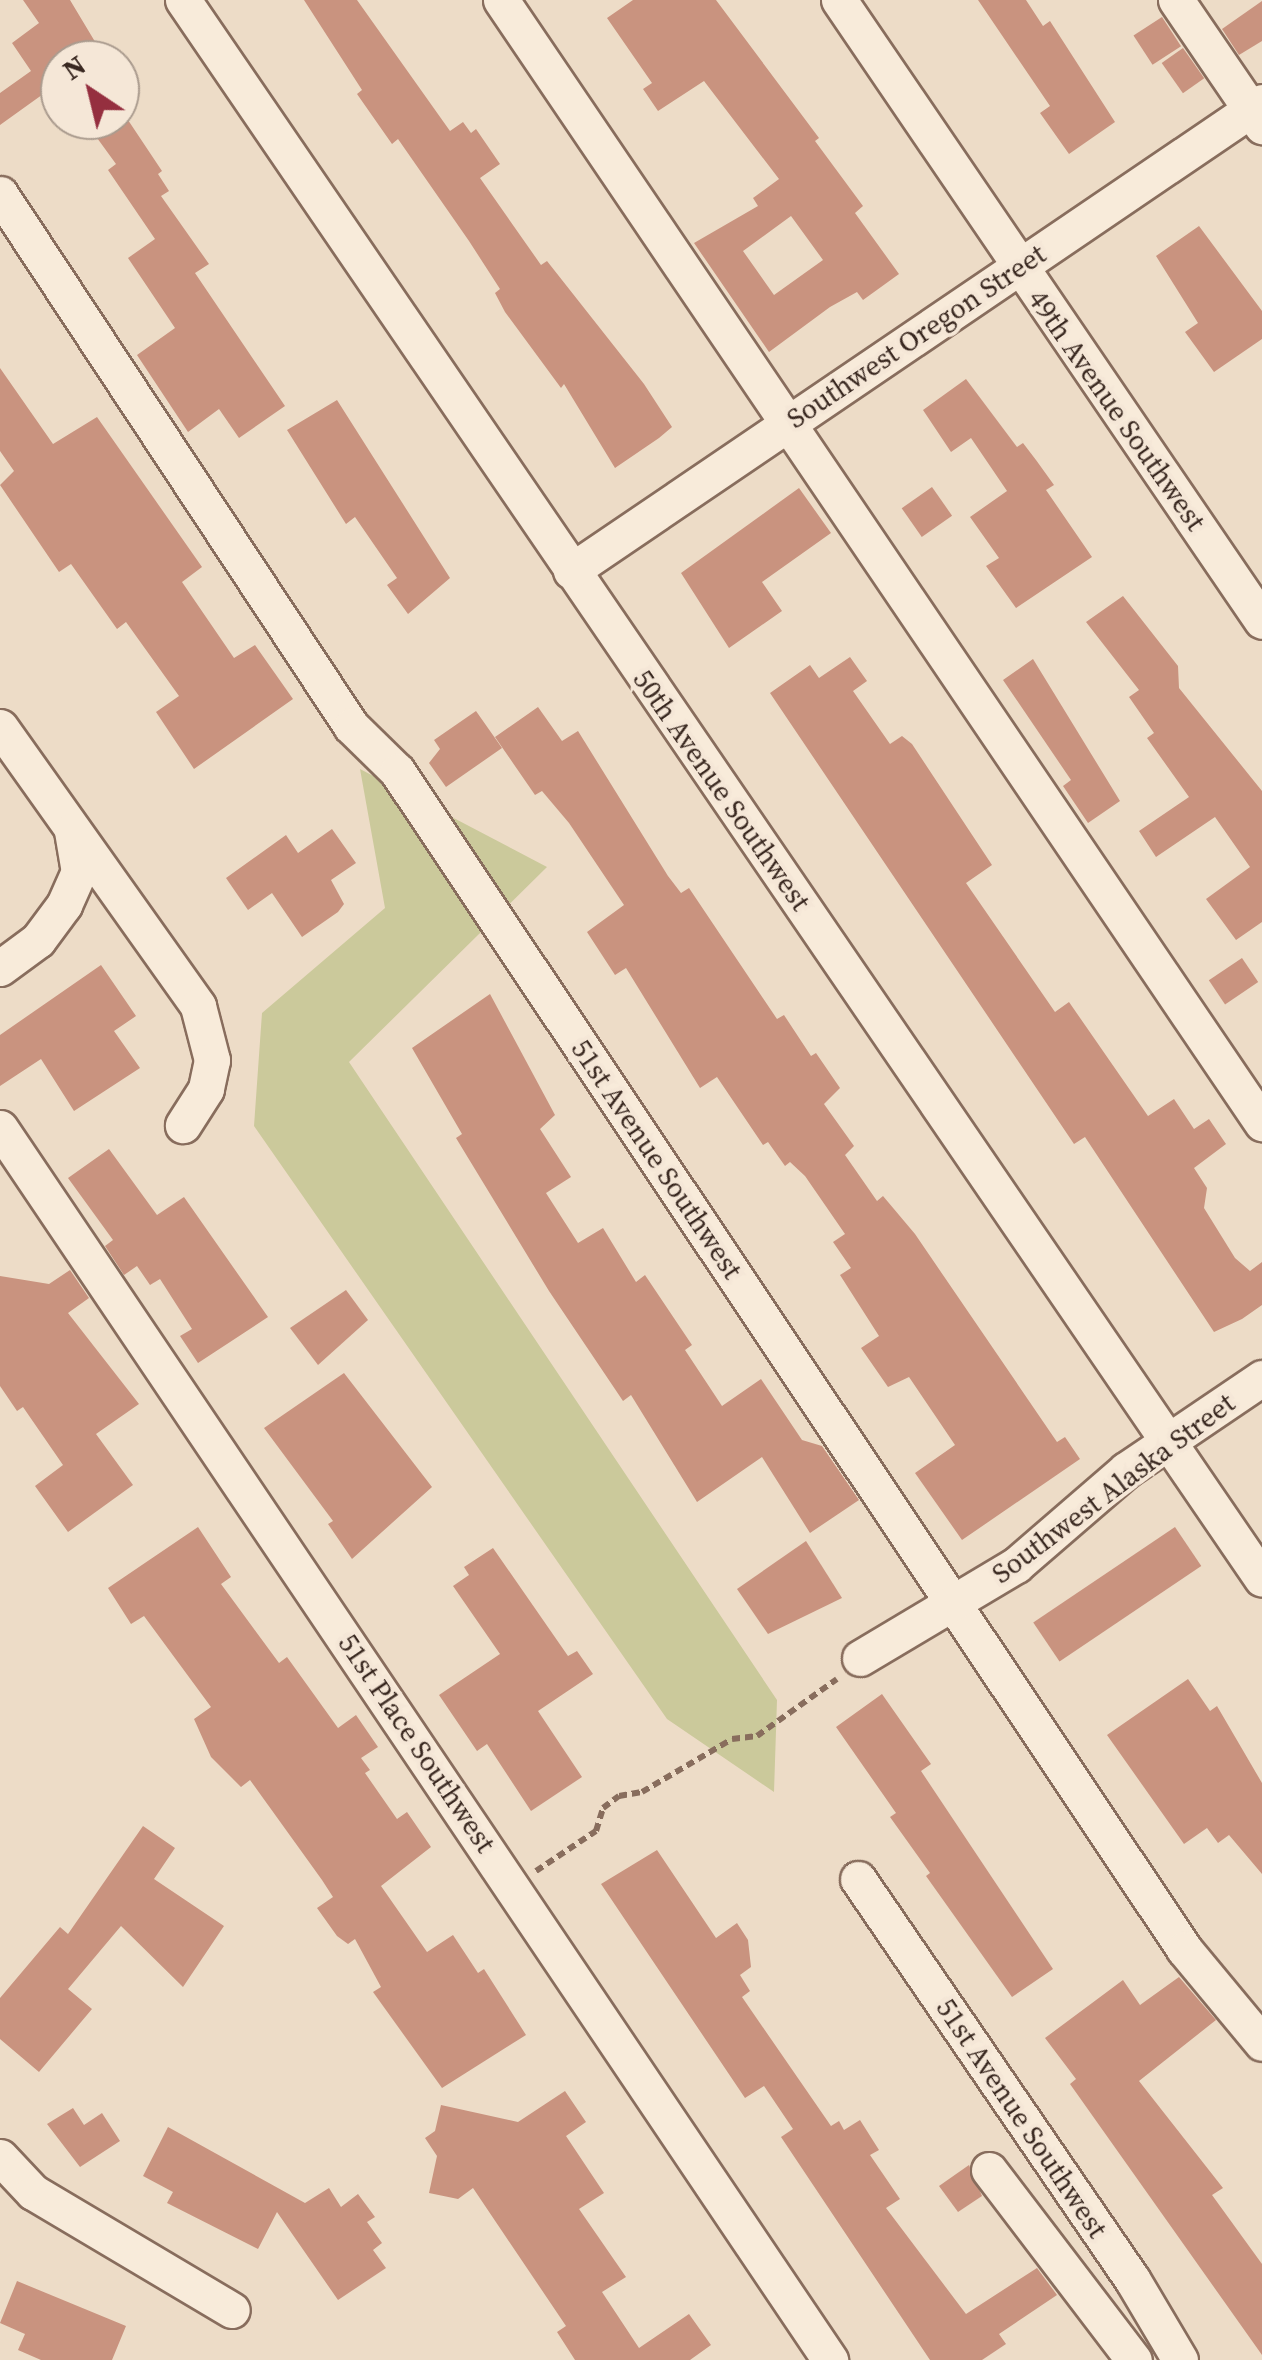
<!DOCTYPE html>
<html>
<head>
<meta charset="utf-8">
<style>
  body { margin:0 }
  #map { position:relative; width:1262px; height:2360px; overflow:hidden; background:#eddcc7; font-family:"Source Serif 4",serif }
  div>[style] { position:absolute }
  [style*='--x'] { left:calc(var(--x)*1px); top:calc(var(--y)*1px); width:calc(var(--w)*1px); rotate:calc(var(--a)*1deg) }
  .green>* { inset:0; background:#cbc99b }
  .building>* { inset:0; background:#c9937f; transform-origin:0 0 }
  .path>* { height:6px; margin-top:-3px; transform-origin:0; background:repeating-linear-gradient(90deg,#886d5d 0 8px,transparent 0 13px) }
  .roads { filter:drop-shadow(2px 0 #886d5d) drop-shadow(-2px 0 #886d5d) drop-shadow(0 2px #886d5d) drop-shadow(0 -2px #886d5d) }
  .minor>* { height:35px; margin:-17.5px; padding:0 17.5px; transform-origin:17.5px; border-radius:17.5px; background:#f8ebda }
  span { translate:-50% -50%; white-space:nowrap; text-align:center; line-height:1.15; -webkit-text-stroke:8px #f5e7d7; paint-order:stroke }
  .street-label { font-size:28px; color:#392820 }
  .north { position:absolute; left:40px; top:40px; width:100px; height:100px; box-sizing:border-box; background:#f5e7d7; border:2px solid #aa9b8e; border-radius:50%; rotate:325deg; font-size:28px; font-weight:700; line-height:40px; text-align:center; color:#392820 }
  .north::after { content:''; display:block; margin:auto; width:35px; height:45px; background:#952f3f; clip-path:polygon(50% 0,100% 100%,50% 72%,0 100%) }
</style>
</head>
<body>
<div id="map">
  <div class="green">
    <i style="clip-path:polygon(360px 769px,547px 867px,349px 1062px,777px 1700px,774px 1792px,667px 1719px,254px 1126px,262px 1013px,385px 908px)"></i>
  </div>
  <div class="building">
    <i style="clip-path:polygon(23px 0,70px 0,106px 60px,60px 60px,60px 112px,46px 92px,0 125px,0 93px,31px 71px,12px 43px,39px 23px)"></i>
    <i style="clip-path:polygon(304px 0,357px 0,450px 131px,463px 122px,471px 133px,476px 129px,500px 164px,480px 178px,541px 265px,547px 261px,644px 384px,672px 427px,659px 438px,615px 468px,564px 384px,561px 388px,505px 312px,495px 293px,500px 289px,469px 241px,398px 139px,392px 144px,357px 94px,362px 90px)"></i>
    <i style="clip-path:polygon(evenodd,633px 0,716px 0,819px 138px,815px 141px,863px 206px,855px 213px,899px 274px,863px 300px,857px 292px,830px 307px,769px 352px,694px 243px,758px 206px,753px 198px,779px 179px,704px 81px,658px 111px,643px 89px,652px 83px,607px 18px,633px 0,791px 216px,823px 260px,774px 295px,743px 251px,791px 216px)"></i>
    <i style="clip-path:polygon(978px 0,1026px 0,1043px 26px,1050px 21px,1115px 122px,1069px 154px,1040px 113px,1050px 106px)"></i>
    <i style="clip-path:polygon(1262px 1px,1262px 41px,1239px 55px,1222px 29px)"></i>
    <i style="left:1162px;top:17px;width:35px;height:34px;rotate:57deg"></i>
    <i style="left:1183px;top:48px;width:37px;height:26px;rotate:55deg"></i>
    <i style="clip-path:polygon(84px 120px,128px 120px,162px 171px,158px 174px,169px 191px,161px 196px,209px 264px,195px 273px,285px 406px,239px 438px,219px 409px,188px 432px,137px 355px,175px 328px,128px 258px,155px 239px,108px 170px,116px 164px)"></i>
    <i style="clip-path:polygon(1199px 226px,1262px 311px,1262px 339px,1214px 372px,1185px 332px,1198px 323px,1156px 256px)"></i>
    <i style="clip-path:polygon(0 368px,53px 444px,97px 417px,202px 567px,182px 582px,234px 658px,255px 645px,293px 699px,194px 769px,156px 712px,179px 696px,126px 622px,117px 629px,71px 564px,59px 572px,0 485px,14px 471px,0 451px)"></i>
    <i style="clip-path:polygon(966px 379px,1017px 447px,1023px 443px,1036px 460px,1054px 485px,1046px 490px,1092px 557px,1016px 608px,986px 566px,999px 558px,970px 517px,1007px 491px,971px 438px,951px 452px,923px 410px)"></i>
    <i style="clip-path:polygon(337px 400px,450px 578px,408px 614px,387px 585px,397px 578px,355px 517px,346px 524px,287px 430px)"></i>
    <i style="left:932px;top:487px;width:35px;height:37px;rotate:55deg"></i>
    <i style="clip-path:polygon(799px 488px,831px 533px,762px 582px,782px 611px,729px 648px,681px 573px)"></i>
    <i style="clip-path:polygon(1123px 596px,1178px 666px,1179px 688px,1262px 791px,1262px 922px,1236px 940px,1206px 899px,1250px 867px,1215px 817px,1156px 857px,1139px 831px,1189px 797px,1147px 738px,1154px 733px,1129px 697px,1139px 690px,1086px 622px)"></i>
    <i style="clip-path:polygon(850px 657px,867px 681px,853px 691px,890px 744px,902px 736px,912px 744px,992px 865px,966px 883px,1055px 1012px,1069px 1002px,1148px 1116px,1174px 1099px,1194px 1129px,1209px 1119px,1226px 1144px,1194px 1168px,1207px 1188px,1204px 1208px,1235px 1258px,1250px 1271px,1262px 1262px,1262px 1305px,1242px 1319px,1214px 1332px,1085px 1137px,1074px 1144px,770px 693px,810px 665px,819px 678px)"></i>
    <i style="clip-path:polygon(1033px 659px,1120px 801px,1088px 823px,1063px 786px,1071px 780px,1003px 680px)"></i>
    <i style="clip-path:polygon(538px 707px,562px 741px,578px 731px,668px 876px,681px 893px,689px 888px,777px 1019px,784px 1015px,811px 1056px,816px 1053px,840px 1088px,824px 1104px,854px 1146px,845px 1155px,877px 1201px,883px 1196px,915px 1234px,1057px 1442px,1065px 1437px,1080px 1459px,962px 1540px,915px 1473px,955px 1445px,909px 1377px,888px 1387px,861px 1348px,879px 1336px,840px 1275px,851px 1268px,833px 1242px,845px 1234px,805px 1176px,790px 1162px,785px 1166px,768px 1142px,763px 1145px,717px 1077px,700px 1088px,626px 968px,615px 975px,587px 932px,624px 905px,569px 823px,542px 791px,535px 795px,495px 737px)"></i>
    <i style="clip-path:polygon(476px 711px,502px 748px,446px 787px,429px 763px,440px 749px,434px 740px)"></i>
    <i style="clip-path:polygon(332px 829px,356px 863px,331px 880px,344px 904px,338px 912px,302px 937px,272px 893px,248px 910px,226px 878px,286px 835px,298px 853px)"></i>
    <i style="left:1242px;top:958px;width:29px;height:40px;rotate:56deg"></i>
    <i style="clip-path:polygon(101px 965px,136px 1016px,114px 1031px,140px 1068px,74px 1111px,41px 1059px,0 1086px,0 1035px)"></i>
    <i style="clip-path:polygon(490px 994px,555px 1115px,540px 1129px,571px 1177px,546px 1193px,578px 1243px,603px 1228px,636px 1282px,645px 1275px,692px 1345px,685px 1350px,722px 1406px,761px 1379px,802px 1440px,822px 1446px,859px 1500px,810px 1533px,762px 1457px,697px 1502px,631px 1395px,623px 1401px,549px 1291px,456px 1138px,462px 1134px,412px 1048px)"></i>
    <i style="clip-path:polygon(109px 1149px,157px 1215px,184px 1197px,268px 1317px,198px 1363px,180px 1336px,192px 1329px,160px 1279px,150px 1285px,137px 1266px,124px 1275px,105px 1246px,113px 1240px,68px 1178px)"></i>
    <i style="clip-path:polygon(70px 1270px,89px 1298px,68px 1313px,139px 1404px,96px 1434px,133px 1485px,68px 1532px,35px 1486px,63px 1465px,23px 1407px,17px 1411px,0 1386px,0 1276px,49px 1284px)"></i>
    <i style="clip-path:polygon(346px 1290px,368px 1320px,318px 1365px,290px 1328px)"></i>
    <i style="clip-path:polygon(344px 1373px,432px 1487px,352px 1559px,328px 1524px,333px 1521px,264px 1428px)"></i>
    <i style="clip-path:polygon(198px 1527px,231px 1577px,221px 1584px,279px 1663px,287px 1657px,338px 1728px,356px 1715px,378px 1747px,361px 1758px,370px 1770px,365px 1773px,397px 1819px,407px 1812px,431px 1847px,381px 1886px,427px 1952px,453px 1935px,478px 1973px,484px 1969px,526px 2035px,442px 2088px,373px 1992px,381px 1987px,355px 1939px,348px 1944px,337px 1936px,317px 1908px,333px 1897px,322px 1880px,250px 1780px,241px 1787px,211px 1757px,194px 1719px,211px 1707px,144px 1616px,131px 1624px,108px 1588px)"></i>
    <i style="left:1175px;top:1527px;width:47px;height:171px;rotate:56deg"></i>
    <i style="clip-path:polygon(806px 1541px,842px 1598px,768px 1634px,737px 1589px)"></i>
    <i style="clip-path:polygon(493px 1548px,568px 1656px,577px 1651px,593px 1674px,538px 1711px,582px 1777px,531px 1811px,487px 1744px,477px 1751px,439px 1695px,500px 1654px,453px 1586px,469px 1575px,464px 1567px)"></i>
    <i style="clip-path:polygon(1188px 1679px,1210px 1711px,1217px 1706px,1262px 1783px,1262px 1874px,1229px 1835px,1218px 1843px,1207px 1828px,1184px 1844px,1107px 1735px)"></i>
    <i style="clip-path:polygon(882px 1694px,931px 1764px,921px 1771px,1053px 1969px,1012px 1997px,926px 1876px,930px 1873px,890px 1817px,896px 1813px,836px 1727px)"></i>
    <i style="clip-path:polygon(143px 1826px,175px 1848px,154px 1879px,224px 1926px,183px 1987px,121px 1926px,68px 1989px,92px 2009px,39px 2072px,0 2039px,0 1998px,60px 1927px,68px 1934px)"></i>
    <i style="clip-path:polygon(657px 1850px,716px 1938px,737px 1923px,748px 1940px,751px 1967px,740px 1975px,750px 1991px,742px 1997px,831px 2126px,839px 2121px,844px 2130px,860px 2120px,879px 2150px,870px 2155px,900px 2199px,886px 2208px,966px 2314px,1037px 2268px,1057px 2295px,999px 2334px,1006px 2344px,982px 2360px,930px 2360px,781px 2137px,793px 2129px,764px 2086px,745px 2098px,601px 1884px)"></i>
    <i style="clip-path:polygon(1179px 1977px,1216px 2020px,1139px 2081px,1223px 2188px,1212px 2195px,1262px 2264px,1262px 2355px,1070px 2084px,1076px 2079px,1045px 2038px,1123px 1980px,1140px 2005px)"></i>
    <i style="clip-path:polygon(565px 2091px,586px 2122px,566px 2136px,604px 2193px,579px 2209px,626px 2277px,602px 2292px,639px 2348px,689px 2314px,711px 2345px,690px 2360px,575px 2360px,557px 2332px,566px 2326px,473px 2188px,458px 2199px,429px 2193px,437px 2156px,425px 2138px,435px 2131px,441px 2105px,518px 2122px)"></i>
    <i style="clip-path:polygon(73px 2108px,84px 2125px,102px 2113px,120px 2141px,80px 2167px,47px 2124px)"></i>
    <i style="clip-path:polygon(168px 2127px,305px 2203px,329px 2188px,341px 2207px,358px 2194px,375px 2217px,367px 2222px,382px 2243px,373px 2250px,386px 2268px,338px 2300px,277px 2212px,258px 2249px,167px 2203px,173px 2192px,143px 2176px)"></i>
    <i style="clip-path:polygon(969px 2165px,982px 2196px,958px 2212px,939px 2186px)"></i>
    <i style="clip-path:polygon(17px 2281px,126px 2326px,112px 2360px,41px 2360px,18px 2350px,25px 2334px,0 2323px)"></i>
  </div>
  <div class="path">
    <i style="--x:536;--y:1871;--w:72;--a:-33.7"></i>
    <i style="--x:596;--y:1831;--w:24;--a:-73"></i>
    <i style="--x:603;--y:1808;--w:20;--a:-37"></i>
    <i style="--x:619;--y:1796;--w:23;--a:-10"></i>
    <i style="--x:642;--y:1792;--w:104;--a:-30.5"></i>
    <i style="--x:732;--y:1739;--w:25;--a:-7"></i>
    <i style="--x:757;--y:1736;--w:98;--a:-35.5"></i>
  </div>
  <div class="roads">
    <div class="minor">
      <i style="--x:183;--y:0;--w:1912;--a:55.65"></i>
      <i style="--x:501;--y:0;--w:1357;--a:55.88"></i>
      <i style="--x:839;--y:0;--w:751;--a:55.74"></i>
      <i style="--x:1176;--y:0;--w:153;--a:55.7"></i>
      <i style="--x:0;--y:194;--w:637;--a:56.58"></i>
      <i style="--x:351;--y:726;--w:64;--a:44.4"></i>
      <i style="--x:397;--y:771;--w:1417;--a:56.25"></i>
      <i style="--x:1184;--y:1949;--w:122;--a:50.3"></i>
      <i style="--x:571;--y:571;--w:835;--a:-34.17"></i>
      <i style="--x:0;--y:727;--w:342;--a:54.6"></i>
      <i style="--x:198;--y:1006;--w:56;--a:75.5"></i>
      <i style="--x:212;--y:1060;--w:30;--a:102"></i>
      <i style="--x:206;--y:1089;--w:43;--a:122.6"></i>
      <i style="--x:0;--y:968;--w:47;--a:-36.4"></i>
      <i style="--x:38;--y:940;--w:44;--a:-53.4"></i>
      <i style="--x:64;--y:905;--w:36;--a:-66"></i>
      <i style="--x:79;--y:872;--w:42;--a:-99.7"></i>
      <i style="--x:0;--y:1128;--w:1486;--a:56.03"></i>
      <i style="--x:860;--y:1658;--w:182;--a:-30.8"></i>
      <i style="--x:1016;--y:1565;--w:145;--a:-40.8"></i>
      <i style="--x:1126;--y:1470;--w:164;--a:-34.1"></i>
      <i style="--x:858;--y:1879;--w:485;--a:55.6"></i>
      <i style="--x:1132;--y:2279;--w:94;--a:59.3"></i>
      <i style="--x:0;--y:2157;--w:48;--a:46.7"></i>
      <i style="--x:33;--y:2192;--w:231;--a:30.7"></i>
      <i style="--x:989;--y:2170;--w:239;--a:52.7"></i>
    </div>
  </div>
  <div class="street-label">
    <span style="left:916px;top:336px;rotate:-34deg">Southwest Oregon Street</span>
    <span style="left:1117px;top:410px;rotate:55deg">49th Avenue Southwest</span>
    <span style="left:722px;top:790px;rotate:55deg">50th Avenue Southwest</span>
    <span style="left:657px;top:1159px;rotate:56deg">51st Avenue Southwest</span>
    <span style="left:1113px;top:1488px;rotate:-37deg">Southwest Alaska Street</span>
    <span style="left:417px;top:1743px;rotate:56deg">51st Place Southwest</span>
    <span style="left:1022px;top:2118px;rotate:56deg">51st Avenue Southwest</span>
  </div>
  <div class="north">N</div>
</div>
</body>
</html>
